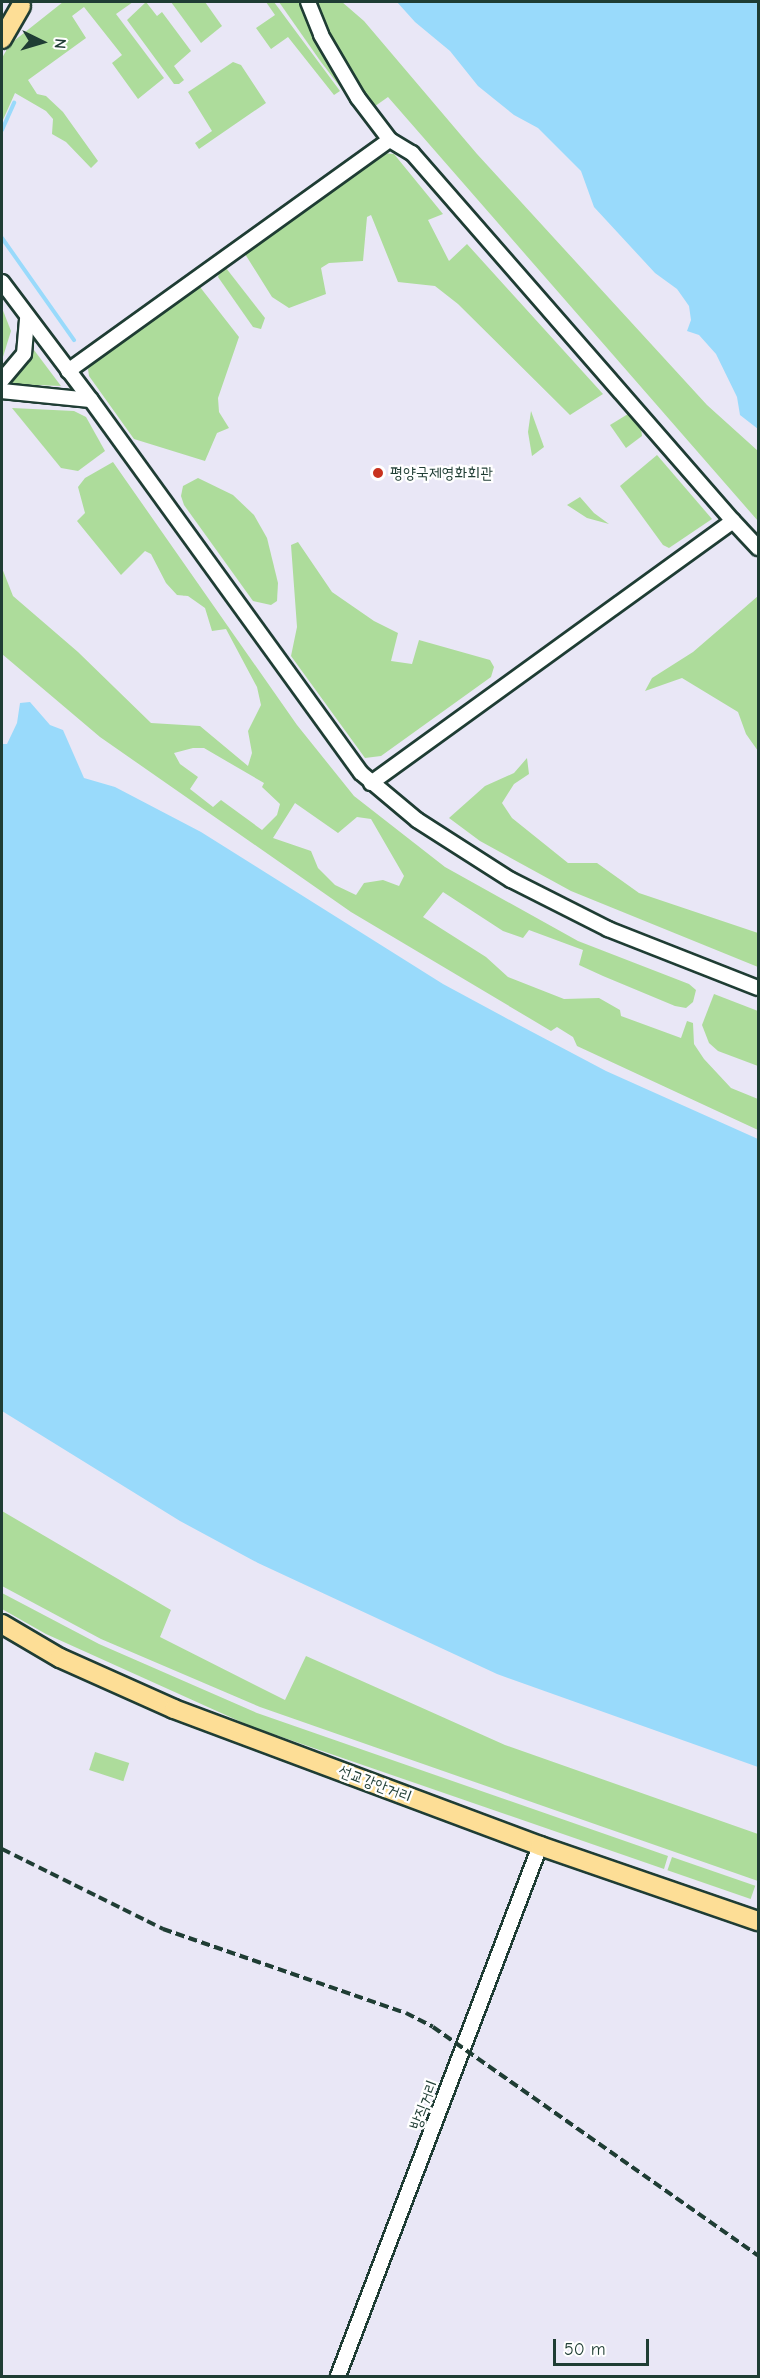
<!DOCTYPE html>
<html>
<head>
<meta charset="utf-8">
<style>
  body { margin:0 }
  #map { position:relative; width:760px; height:2378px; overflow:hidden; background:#e9e7f6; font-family:"Comic Neue","Poor Story",sans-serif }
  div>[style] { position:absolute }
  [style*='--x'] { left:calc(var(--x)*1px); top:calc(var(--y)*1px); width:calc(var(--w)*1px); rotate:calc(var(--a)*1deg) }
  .green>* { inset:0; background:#addc9b; transform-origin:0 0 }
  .water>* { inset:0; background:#99dafb }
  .stream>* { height:4px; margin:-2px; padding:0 2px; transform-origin:2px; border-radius:2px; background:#99dafb }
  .roads { filter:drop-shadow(2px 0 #1f3d34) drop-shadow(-2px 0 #1f3d34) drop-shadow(0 2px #1f3d34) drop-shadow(0 -2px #1f3d34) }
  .minor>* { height:14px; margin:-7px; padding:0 7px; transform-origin:7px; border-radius:7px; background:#fff }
  .major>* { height:18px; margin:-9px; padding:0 9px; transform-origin:9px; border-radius:9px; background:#fdde96 }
  .rail>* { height:4px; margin-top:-2px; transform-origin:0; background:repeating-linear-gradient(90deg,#1f3d34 0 9px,transparent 0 13.5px) }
  .dots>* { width:16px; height:16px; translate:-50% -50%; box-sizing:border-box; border:3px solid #fff; border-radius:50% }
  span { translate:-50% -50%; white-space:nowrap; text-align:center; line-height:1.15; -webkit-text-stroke:4.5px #fff; paint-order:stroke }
  .poi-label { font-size:16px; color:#1f3d34 }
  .left { translate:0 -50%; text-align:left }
  .street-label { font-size:16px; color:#1f3d34 }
  .frame { position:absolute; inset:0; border:3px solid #1f3d34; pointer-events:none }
  .north { position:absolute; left:12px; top:12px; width:60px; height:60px; -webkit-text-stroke:4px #fff; paint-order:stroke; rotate:95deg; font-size:16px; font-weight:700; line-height:24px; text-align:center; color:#1f3d34 }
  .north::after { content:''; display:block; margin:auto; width:21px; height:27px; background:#1f3d34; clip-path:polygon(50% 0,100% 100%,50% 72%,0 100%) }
  .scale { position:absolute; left:553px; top:2339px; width:96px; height:27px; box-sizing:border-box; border:3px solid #1f3d34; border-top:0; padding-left:8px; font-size:18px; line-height:21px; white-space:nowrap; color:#1f3d34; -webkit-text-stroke:4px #fff; paint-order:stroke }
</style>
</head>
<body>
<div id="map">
  <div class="green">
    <i style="clip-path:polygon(63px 2px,133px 2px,116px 14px,164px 78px,138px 99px,112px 63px,122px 55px,84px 7px,72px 16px,86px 38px,28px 80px,37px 94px,46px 96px,63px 112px,98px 161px,91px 168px,66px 142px,52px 134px,53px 119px,46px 111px,15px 93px,2px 122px,2px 58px,10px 44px)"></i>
    <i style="clip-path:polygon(146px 2px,157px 16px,162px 12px,191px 51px,174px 66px,184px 80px,179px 84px,174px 84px,127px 20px)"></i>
    <i style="clip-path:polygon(171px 2px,205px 2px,222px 26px,201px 43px)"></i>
    <i style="clip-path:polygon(266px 2px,274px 2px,340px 91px,334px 95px,288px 37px,271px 49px,256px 28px,275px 15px)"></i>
    <i style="clip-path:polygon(279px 2px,301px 2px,344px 92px,321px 62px)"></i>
    <i style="clip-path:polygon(313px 2px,342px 2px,364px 21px,477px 154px,707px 405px,758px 451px,758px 521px,388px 97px,371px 109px)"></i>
    <i style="clip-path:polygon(233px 62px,241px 65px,266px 103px,199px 149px,195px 143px,212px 131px,188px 92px)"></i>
    <i style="clip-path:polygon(383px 153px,394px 154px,443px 214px,428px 220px,449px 261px,467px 244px,603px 394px,570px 415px,458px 304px,435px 286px,398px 282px,371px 215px,367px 217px,363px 261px,329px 263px,321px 268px,326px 294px,289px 308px,272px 297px,245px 254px)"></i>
    <i style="clip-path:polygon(226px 268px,265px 318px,261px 329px,253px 327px,218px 277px,220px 270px)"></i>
    <i style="clip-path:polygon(200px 287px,239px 337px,218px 398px,219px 412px,229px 428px,217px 433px,205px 461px,134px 439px,89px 376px,88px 369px,102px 353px,194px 288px)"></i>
    <i style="clip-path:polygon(2px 308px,11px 331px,2px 360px)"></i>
    <i style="clip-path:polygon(34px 350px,61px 386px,11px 384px)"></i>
    <i style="clip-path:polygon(12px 408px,74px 411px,86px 417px,105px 451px,78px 471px,61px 468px)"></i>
    <i style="clip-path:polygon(531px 411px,544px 447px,532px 456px,528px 432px)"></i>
    <i style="clip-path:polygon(628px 414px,640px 421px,642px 436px,626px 448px,610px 425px)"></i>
    <i style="clip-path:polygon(657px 455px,712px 519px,669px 548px,663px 545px,620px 486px)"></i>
    <i style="clip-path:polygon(evenodd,113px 462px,297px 725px,354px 796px,445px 867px,578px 941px,689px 984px,696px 990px,693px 1002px,686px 1008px,675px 1006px,603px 976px,579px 965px,583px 950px,529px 930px,523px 938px,503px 931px,443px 892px,423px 917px,486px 957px,508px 977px,564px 999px,599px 998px,620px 1010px,621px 1016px,681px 1038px,687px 1021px,693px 1023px,694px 1044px,704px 1059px,731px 1088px,758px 1099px,758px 1130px,577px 1046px,573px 1037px,557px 1027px,551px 1031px,351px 912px,100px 737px,2px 654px,2px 568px,13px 596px,78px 652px,151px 723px,200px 726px,248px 766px,252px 753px,248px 731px,261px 705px,257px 687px,226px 629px,212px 631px,205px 608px,188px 596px,177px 595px,166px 583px,151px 554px,145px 551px,121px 575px,77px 521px,85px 513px,78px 487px,85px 478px,113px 462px,193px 748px,204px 748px,264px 783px,262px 787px,280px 804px,277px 815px,262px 830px,221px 800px,213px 807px,190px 789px,198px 777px,180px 764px,174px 753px,193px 748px,113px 462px,295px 803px,338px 833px,357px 817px,371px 819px,404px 876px,399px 886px,383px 880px,364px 883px,356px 895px,335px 885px,318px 868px,311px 851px,273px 838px,295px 803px)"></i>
    <i style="clip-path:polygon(198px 478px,233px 495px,254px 515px,267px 538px,278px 583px,277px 601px,271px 605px,253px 601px,184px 505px,181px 496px,183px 486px)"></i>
    <i style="clip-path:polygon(580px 497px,594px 513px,609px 524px,587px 518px,567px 505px)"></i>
    <i style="clip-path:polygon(298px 542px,332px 592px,374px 621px,398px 633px,391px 661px,412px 664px,419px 640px,490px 660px,494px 667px,491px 677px,381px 756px,365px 758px,291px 656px,297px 627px,291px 545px)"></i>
    <i style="clip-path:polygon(758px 596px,758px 751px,746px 734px,738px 712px,682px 678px,645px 691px,652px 678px,693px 652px)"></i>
    <i style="clip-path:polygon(527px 758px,529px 774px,514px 784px,502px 803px,512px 818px,568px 863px,597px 863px,639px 893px,758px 933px,758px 967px,571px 891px,480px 841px,449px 818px,485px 786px,514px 773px)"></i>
    <i style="clip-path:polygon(714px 994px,758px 1011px,758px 1066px,718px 1051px,709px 1043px,702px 1025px)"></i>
    <i style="clip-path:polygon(2px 1511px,171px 1610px,160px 1637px,285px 1700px,306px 1656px,505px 1745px,758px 1834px,758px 1881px,260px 1707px,101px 1639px,2px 1586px)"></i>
    <i style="clip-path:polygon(2px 1593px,99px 1644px,257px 1713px,668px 1856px,664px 1869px,250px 1726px,46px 1634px,2px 1609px)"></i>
    <i style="left:95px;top:1752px;width:36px;height:19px;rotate:18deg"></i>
    <i style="left:672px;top:1857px;width:88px;height:14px;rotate:19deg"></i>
  </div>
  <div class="water">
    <i style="clip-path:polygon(397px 2px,758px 2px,758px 429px,740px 415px,737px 397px,716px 354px,699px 335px,687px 331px,691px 320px,689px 306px,677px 289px,655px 273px,594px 207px,581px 171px,538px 128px,514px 115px,478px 86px,450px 51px,415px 22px)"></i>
    <i style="clip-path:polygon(30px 702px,50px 725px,63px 730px,84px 778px,115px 787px,201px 832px,443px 984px,519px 1025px,606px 1071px,758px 1139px,758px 1767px,497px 1674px,258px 1563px,180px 1521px,2px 1411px,2px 744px,7px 744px,17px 723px,20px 703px)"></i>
  </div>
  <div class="stream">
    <i style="--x:2;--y:130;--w:30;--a:-66"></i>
    <i style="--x:2;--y:238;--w:125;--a:54.8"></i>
  </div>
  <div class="roads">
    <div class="minor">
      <i style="--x:308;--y:2;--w:35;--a:68"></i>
      <i style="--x:321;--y:35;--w:73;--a:59.6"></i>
      <i style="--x:358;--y:98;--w:53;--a:52.7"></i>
      <i style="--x:2;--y:282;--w:148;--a:53"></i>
      <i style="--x:91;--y:400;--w:460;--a:54.1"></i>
      <i style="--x:361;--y:773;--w:73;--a:40"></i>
      <i style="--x:417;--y:820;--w:112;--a:32.6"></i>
      <i style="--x:511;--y:880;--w:109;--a:26.8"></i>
      <i style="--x:608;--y:929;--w:161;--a:21.5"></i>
      <i style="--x:68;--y:371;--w:396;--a:-35.7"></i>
      <i style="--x:390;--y:140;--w:26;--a:31"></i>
      <i style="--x:412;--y:153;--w:488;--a:48.9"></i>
      <i style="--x:733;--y:521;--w:447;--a:144.1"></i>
      <i style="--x:2;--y:380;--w:34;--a:-50"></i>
      <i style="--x:24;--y:354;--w:36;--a:-85"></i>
      <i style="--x:2;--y:391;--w:89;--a:5.8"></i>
      <i style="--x:733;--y:521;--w:37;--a:47"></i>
      <i style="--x:338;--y:2376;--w:567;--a:-69.14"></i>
    </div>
    <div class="major">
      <i style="--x:2;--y:39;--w:38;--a:-60"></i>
      <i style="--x:2;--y:1624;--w:67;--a:30.4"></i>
      <i style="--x:60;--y:1658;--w:125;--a:24.1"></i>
      <i style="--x:174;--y:1709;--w:391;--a:20.5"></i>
      <i style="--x:540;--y:1846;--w:231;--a:19"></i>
    </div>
  </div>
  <div class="rail">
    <i style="--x:2;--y:1849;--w:180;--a:26.4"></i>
    <i style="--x:163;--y:1929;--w:257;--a:19.1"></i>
    <i style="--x:406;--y:2013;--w:30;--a:27"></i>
    <i style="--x:433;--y:2027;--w:397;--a:35.1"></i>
  </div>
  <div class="dots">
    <i style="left:378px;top:473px;background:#c8321e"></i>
  </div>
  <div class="poi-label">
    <span class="left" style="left:390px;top:473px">평양국제영화회관</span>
  </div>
  <div class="street-label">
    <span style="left:375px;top:1784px;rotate:21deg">선교강안거리</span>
    <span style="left:424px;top:2105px;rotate:-69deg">방직거리</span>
  </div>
  <div class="frame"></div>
  <div class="north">N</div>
  <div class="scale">50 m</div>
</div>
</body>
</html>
